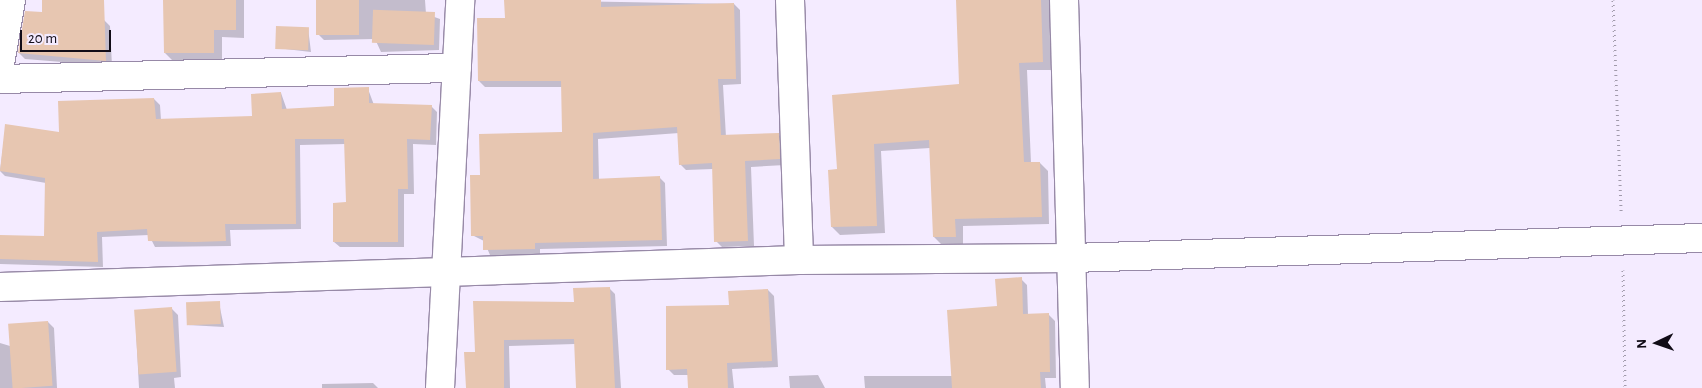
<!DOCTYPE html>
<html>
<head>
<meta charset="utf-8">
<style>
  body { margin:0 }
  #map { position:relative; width:1702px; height:388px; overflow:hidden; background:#f4ebff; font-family:"Alegreya Sans",sans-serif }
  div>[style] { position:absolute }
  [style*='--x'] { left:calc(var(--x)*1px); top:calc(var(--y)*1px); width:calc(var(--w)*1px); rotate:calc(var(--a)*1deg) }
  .shadow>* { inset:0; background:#0003 }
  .building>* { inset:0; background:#e7c6b1; transform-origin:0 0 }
  .path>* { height:3px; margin-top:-1.5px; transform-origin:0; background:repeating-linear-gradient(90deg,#a19aab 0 1px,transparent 0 5px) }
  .roads { filter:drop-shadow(1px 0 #9789a7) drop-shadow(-1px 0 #9789a7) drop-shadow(0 1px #9789a7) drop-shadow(0 -1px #9789a7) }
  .minor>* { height:28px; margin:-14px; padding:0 14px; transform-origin:14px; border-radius:14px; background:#fff }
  span { translate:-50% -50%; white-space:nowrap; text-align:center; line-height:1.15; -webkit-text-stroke:5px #f4ebff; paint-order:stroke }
  .north { position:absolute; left:1632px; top:318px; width:50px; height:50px; -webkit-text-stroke:4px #f4ebff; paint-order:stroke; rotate:267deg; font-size:14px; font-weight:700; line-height:20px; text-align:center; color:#110c17 }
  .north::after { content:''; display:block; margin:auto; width:18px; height:22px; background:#110c17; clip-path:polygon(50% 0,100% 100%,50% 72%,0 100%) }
  .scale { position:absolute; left:20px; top:30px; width:91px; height:22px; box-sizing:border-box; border:2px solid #110c17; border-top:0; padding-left:6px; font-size:15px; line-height:18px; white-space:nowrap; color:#110c17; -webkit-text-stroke:4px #f4ebff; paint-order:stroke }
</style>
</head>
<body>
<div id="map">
  <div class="shadow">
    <i style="clip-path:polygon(43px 0,82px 0,104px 20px,110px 26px,112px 66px,25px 59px,19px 53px,43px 14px)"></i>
    <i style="clip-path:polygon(165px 0,244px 0,244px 38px,222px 37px,222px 61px,173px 61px,165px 53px)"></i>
    <i style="clip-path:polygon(317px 0,425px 0,426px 14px,440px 19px,439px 50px,381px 52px,375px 39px,324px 40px,318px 34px)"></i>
    <i style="clip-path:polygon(505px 0,734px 4px,740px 10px,741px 84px,723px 85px,726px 137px,778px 134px,784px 140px,785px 165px,751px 167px,754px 246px,722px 247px,716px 241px,713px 169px,686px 170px,680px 164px,679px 133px,598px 139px,599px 180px,659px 177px,665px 183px,667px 246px,540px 249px,540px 255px,490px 255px,484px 241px,472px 235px,481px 176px,564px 133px,562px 87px,485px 87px,479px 81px,506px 19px)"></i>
    <i style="clip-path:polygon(957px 0,1049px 0,1051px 70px,1027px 70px,1031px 163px,1040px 163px,1048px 171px,1049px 224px,963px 226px,963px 244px,942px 245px,934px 237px,930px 148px,881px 151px,885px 233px,840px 235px,832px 227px,838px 171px,833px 96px,960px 85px)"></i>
    <i style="clip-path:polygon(308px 28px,311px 52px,277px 48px)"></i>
    <i style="clip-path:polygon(368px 89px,374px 105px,431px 106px,437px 112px,436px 145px,413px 144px,414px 194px,404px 194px,404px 247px,340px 247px,334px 242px,347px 204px,346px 144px,300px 145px,301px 229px,230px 230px,231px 246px,155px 247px,149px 235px,102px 237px,103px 267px,0 264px,0 237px,45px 237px,46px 183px,5px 176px,0 171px,6px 125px,60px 133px,154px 99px,160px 105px,161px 120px,254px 117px,281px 93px,287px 110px,335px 107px)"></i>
    <i style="clip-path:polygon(1021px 279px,1027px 285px,1028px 315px,1049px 315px,1055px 321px,1056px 378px,1045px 378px,1046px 388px,865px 388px,864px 376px,952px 376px)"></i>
    <i style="clip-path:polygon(609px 288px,615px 294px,621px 388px,578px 388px,575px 344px,509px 346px,510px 388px,467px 388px,476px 353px)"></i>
    <i style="clip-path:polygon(768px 290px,774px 296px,778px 367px,732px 369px,734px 388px,689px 388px,688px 375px,674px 375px,668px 369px,730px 306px)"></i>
    <i style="clip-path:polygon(219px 303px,224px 327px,188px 325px)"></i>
    <i style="clip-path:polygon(172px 309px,178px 315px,181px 377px,174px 378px,175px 388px,139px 388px,135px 311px)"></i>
    <i style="clip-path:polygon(48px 322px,54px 328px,57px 388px,0 388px,0 343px,10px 346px)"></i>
    <i style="clip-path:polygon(818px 375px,825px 388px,790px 388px,789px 376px)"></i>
    <i style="clip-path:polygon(373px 383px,378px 388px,322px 388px,322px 384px)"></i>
  </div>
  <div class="building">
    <i style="clip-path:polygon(42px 0,104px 0,106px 61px,18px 53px,25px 11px,42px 12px)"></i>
    <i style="clip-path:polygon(163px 0,236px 0,236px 30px,214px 30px,214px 53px,164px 53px)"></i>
    <i style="left:316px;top:0;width:43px;height:35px"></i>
    <i style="clip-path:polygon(504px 0,601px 0,601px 7px,734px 3px,736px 79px,718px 79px,721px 135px,779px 133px,780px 159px,745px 161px,748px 241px,714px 242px,712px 163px,679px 165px,677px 127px,593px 133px,593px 179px,660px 176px,662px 240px,535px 243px,535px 249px,483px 250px,483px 236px,471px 236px,470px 175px,480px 175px,479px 134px,562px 132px,561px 81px,478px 81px,477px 18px,505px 18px)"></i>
    <i style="clip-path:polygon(956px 0,1041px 0,1043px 62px,1019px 63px,1024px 162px,1040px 162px,1042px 217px,955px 219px,956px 237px,933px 237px,929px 140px,874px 144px,877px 226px,831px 227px,828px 170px,837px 169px,832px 95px,959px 84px)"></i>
    <i style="left:435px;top:12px;width:33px;height:62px;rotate:92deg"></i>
    <i style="left:276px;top:26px;width:33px;height:23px;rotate:2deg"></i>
    <i style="clip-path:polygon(369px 87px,369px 103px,432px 105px,430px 140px,407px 139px,408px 189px,398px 189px,398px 242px,333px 242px,333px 203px,346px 202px,344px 139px,295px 139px,296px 224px,225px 224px,226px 241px,195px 242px,148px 241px,147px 229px,97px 232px,98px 262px,0 259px,0 235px,44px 236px,45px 178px,0 171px,5px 124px,59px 132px,58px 101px,154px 98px,156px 119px,252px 116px,251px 94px,281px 92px,282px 109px,334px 106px,334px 88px)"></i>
    <i style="clip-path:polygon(1022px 277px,1023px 314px,1049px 313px,1050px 372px,1040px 372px,1041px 388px,952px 388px,947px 310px,997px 306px,995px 279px)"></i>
    <i style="clip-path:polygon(610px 287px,615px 388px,576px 388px,574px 339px,504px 340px,504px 388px,466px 388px,464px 352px,475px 352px,473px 301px,574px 302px,573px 288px)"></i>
    <i style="clip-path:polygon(768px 289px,772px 361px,727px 363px,728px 388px,688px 388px,687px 369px,666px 370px,666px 306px,729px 305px,728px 291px)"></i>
    <i style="left:220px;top:301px;width:23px;height:34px;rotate:88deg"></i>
    <i style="left:172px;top:307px;width:65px;height:38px;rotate:86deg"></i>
    <i style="left:48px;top:321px;width:65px;height:40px;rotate:86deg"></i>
  </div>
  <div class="path">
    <i style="--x:1613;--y:0;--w:212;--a:87.8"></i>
    <i style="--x:1623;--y:270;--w:118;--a:89"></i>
  </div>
  <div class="roads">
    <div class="minor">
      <i style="--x:790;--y:0;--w:260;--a:88"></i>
      <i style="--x:1064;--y:0;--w:388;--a:88.4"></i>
      <i style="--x:0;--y:64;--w:65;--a:-80.2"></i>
      <i style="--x:0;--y:79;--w:457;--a:-1.4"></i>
      <i style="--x:0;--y:287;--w:799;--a:-1.94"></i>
      <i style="--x:799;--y:260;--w:273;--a:-0.4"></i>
      <i style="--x:1072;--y:258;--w:630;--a:-1.82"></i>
      <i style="--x:440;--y:388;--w:389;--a:-87"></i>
    </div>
  </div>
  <div class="north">N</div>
  <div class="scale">20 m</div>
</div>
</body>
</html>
